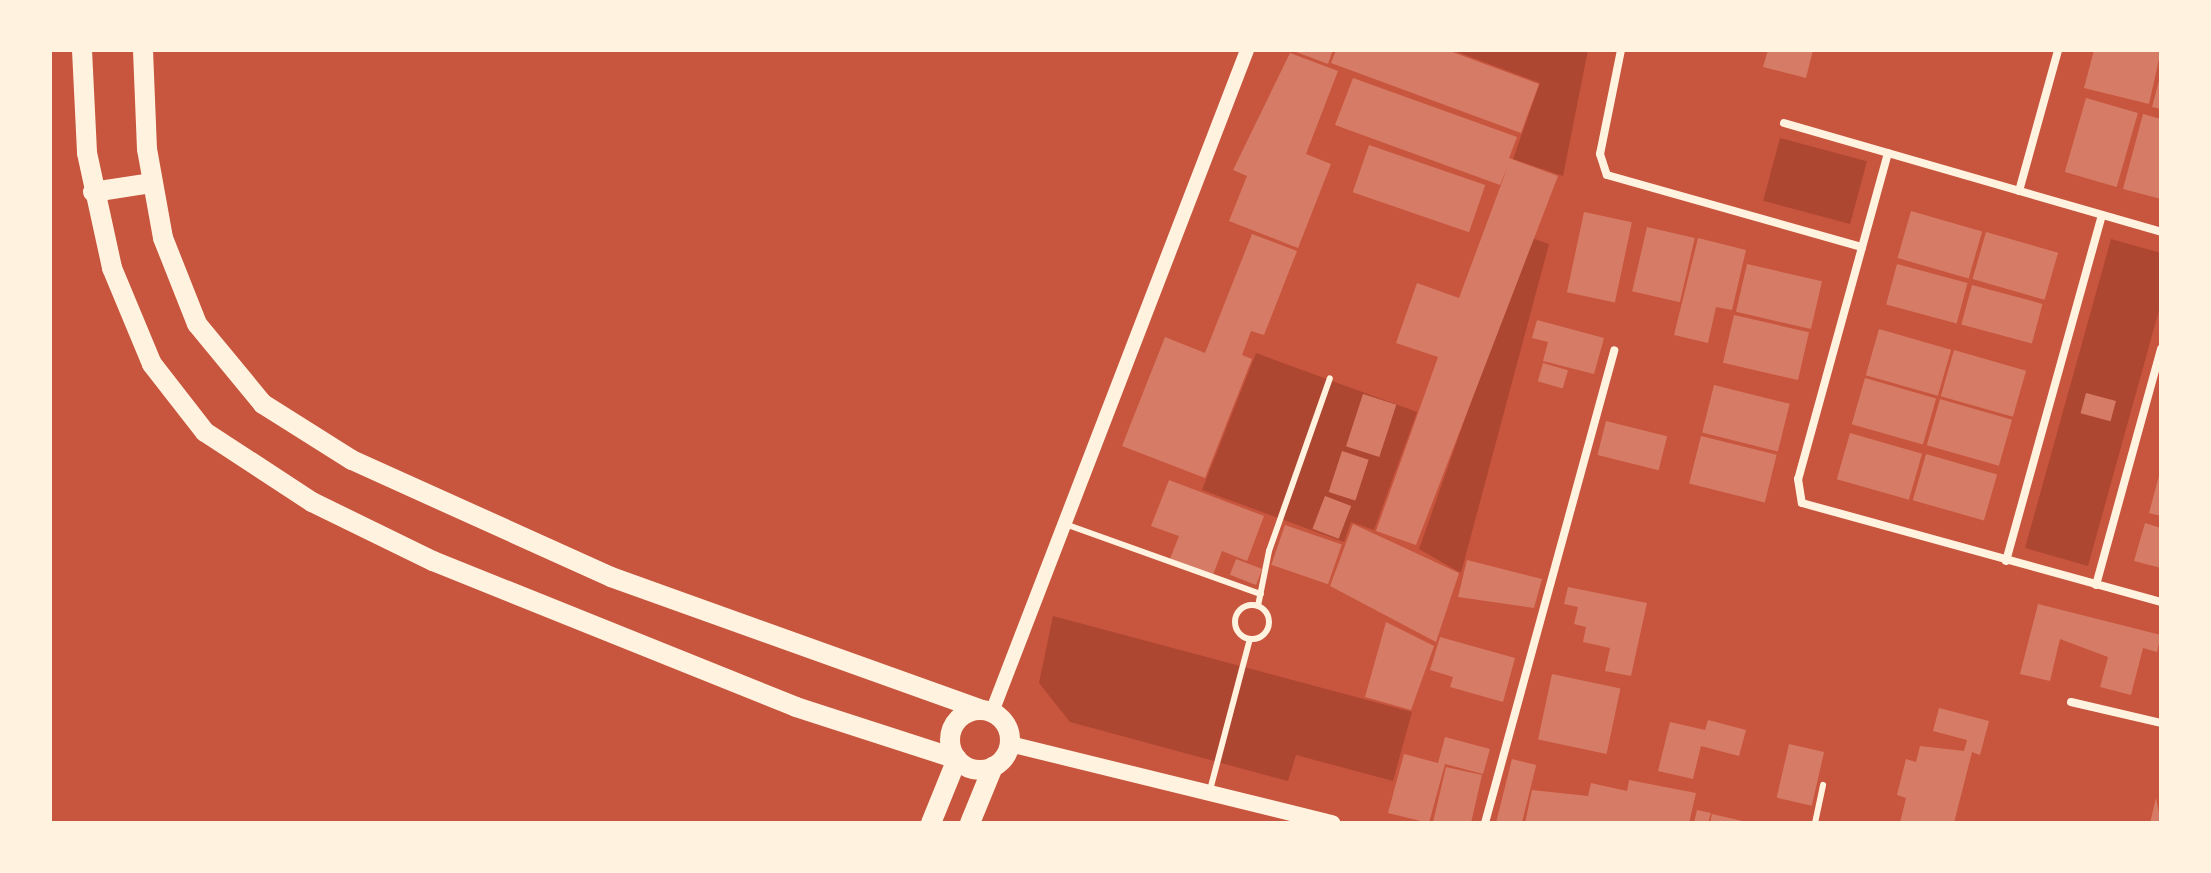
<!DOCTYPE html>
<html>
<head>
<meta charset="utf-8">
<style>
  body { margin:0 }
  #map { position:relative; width:2211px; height:873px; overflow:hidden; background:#c8553d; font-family:Inter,sans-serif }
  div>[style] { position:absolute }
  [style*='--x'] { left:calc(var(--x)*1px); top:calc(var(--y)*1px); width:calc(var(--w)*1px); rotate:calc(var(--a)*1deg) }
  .green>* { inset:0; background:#ae4732; transform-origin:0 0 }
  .building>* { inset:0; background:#d67c66; transform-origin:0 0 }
  .service>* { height:6px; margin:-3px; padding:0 3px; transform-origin:3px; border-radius:3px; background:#fff3e0 }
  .service>.ring { margin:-3px; padding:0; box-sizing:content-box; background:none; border:6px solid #fff3e0; border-radius:50% }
  .minor>* { height:8px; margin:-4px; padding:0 4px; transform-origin:4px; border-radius:4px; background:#fff3e0 }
  .tertiary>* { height:14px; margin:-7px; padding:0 7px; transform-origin:7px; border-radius:7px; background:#fff3e0 }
  .secondary>* { height:16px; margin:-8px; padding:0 8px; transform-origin:8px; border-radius:8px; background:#fff3e0 }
  .trunk>* { height:20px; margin:-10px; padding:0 10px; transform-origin:10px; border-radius:10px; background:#fff3e0 }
  .trunk>.ring { margin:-10px; padding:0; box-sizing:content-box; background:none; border:20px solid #fff3e0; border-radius:50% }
  span { translate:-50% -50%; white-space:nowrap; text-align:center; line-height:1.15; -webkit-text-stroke:8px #fff3e0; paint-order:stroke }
  .frame { position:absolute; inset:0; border:52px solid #fff3e0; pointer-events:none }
</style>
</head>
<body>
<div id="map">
  <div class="green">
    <i style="clip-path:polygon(1452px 50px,1588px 50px,1563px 176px,1513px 159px,1540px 83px)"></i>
    <i style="left:1780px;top:138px;width:90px;height:65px;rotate:15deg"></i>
    <i style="clip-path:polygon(1529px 237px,1549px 244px,1461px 573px,1419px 549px)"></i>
    <i style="clip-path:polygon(2111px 239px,2161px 253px,2161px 303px,2088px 566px,2025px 548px)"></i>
    <i style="clip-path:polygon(1256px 353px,1417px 412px,1374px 530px,1351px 522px,1344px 542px,1202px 490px)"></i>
    <i style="clip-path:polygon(1053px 616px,1412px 712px,1393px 781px,1296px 755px,1288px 781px,1070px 722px,1039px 683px)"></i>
  </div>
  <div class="building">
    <i style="clip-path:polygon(1291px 50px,1333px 50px,1328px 64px)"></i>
    <i style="clip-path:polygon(1336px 50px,1447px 50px,1539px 84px,1521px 133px,1331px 63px)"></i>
    <i style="clip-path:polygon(1768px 50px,1813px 50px,1806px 78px,1763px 67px)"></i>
    <i style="clip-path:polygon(2094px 50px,2161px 50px,2149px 104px,2084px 88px)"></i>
    <i style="clip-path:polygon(1290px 53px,1338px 71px,1306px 154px,1331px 164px,1298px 248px,1229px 221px,1247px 176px,1233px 170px)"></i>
    <i style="clip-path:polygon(2160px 77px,2161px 77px,2161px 109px,2152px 107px)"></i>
    <i style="clip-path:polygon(1353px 78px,1517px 137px,1509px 158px,1558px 176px,1416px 545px,1376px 531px,1438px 357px,1396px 343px,1417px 283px,1459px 298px,1508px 166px,1500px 185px,1335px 125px)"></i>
    <i style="left:2086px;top:98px;width:54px;height:77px;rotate:16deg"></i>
    <i style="clip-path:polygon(2143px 114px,2161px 119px,2161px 199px,2123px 189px)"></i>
    <i style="left:1369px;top:145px;width:123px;height:50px;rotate:19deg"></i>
    <i style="left:1911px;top:211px;width:74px;height:49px;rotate:16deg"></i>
    <i style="left:1584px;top:212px;width:49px;height:82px;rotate:12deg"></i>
    <i style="left:1647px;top:227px;width:49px;height:66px;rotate:13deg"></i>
    <i style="left:1986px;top:232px;width:75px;height:49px;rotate:16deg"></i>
    <i style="clip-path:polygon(1252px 234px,1297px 251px,1264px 335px,1251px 331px,1242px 355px,1252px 359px,1205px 478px,1122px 446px,1165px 337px,1205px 353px)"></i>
    <i style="clip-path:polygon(1698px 238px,1746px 250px,1732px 310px,1716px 307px,1708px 343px,1674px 335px)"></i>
    <i style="left:1747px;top:264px;width:77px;height:49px;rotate:13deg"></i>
    <i style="left:1897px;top:264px;width:73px;height:42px;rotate:15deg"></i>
    <i style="left:1972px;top:285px;width:73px;height:41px;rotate:15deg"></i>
    <i style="left:1734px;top:315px;width:77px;height:49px;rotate:13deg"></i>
    <i style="clip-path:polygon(1537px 320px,1604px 338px,1594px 374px,1543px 361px,1548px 342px,1532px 338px)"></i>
    <i style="left:1879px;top:329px;width:75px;height:48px;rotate:16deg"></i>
    <i style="left:1954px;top:350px;width:75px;height:48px;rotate:16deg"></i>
    <i style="left:1543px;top:363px;width:26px;height:19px;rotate:16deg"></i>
    <i style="left:1865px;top:378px;width:74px;height:48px;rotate:16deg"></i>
    <i style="left:1714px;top:385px;width:78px;height:49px;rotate:14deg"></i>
    <i style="left:2086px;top:393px;width:31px;height:21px;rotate:15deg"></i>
    <i style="left:1363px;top:394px;width:35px;height:55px;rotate:18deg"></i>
    <i style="left:1940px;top:399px;width:75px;height:48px;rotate:16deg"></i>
    <i style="left:1606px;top:421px;width:63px;height:35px;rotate:14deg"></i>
    <i style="left:1850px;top:433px;width:75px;height:48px;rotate:16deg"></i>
    <i style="left:1701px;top:436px;width:78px;height:49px;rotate:14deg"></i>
    <i style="left:1342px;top:451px;width:28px;height:43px;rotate:18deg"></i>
    <i style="left:1926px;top:454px;width:74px;height:48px;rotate:16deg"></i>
    <i style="clip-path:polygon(2160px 472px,2161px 472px,2161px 516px,2149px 513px)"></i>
    <i style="clip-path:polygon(1169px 480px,1264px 516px,1247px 561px,1222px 551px,1213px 575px,1170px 559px,1179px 536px,1151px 526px)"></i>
    <i style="left:1325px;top:496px;width:28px;height:35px;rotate:21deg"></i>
    <i style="clip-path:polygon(2145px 523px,2161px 528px,2161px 568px,2134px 561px)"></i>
    <i style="clip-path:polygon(1353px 524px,1459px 573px,1436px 642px,1330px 586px)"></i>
    <i style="left:1285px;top:525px;width:60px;height:42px;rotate:19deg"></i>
    <i style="left:1236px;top:559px;width:28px;height:17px;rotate:21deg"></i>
    <i style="clip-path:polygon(1467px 560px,1542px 579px,1534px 608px,1458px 597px)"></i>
    <i style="clip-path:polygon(1568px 587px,1647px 603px,1631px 676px,1605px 671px,1610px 648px,1583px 642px,1586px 627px,1574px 624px,1578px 607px,1564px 604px)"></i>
    <i style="clip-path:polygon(2038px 604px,2161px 635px,2157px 652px,2143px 648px,2131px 695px,2100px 687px,2108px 657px,2060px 639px,2050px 681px,2020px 674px)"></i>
    <i style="clip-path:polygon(1386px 622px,1434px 646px,1411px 710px,1365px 697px)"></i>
    <i style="clip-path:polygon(1440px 637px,1515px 658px,1503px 702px,1450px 687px,1453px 677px,1430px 670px)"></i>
    <i style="left:1552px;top:674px;width:70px;height:67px;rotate:12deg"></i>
    <i style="clip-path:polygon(1939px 708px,1989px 721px,1980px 755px,1972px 752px,1954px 823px,1900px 823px,1906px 798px,1897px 795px,1906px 759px,1916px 762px,1920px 746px,1964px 751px,1967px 740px,1933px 731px)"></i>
    <i style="clip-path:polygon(1708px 720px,1746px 730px,1739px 756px,1701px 746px,1693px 779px,1658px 771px,1670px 722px,1705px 730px)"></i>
    <i style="clip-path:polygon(1445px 737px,1490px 749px,1483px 774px,1445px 764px,1429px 823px,1388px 813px,1404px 754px,1438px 763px)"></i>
    <i style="left:1789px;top:744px;width:36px;height:55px;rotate:13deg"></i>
    <i style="left:1512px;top:759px;width:25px;height:66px;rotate:14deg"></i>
    <i style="clip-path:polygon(1446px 767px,1482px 775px,1471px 823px,1433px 822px)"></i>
    <i style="clip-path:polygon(1629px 780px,1696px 793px,1689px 823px,1525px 823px,1532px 790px,1588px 796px,1591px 783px,1627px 791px)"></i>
    <i style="clip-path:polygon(2156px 798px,2161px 823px,2150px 823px)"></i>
    <i style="clip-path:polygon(1697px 810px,1711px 813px,1708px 823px,1694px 823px)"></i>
    <i style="clip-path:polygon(1712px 814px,1747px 822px,1747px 823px,1710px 823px)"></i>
  </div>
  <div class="service">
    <i style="--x:1065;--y:524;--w:208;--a:19.7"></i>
    <i class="ring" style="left:1235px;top:605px;width:28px;height:28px"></i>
    <i style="--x:1258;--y:606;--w:56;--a:-78.7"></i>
    <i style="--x:1269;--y:551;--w:183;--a:-70.6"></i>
    <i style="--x:1210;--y:790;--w:156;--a:-75.2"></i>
    <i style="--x:1815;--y:823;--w:39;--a:-78"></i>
  </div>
  <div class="minor">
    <i style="--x:1621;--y:50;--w:106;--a:101.4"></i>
    <i style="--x:1600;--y:154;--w:22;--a:72"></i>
    <i style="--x:1607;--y:175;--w:265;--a:15.8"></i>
    <i style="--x:1784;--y:123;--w:392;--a:16.1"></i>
    <i style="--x:1888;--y:153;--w:338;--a:105.4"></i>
    <i style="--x:1798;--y:479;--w:24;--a:81"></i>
    <i style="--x:1802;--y:503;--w:372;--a:15.4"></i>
    <i style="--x:2019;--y:191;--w:146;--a:-74.5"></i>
    <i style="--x:2006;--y:561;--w:359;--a:-74.5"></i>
    <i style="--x:2096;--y:585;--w:245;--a:-74.6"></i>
    <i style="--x:2071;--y:702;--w:92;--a:13.1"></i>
    <i style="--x:1485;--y:823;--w:490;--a:-74.7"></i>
  </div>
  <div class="tertiary">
    <i style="--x:992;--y:712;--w:709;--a:-68.93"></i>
  </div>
  <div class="secondary">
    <i style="--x:1010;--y:744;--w:332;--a:13.8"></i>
  </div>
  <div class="trunk">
    <i style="--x:82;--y:50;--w:103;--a:87.2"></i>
    <i style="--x:87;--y:153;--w:118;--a:77.7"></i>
    <i style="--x:112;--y:268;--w:104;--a:67.4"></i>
    <i style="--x:152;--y:364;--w:86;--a:52.1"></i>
    <i style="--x:205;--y:432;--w:128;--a:33.2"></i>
    <i style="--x:312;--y:502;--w:135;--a:26"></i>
    <i style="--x:433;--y:561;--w:391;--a:21.9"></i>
    <i style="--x:796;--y:707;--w:169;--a:17.9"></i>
    <i style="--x:957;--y:759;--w:69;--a:112.1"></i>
    <i style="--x:143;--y:50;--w:99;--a:87.7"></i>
    <i style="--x:147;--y:149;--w:90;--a:79.8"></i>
    <i style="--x:163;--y:238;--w:92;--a:68.4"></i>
    <i style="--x:197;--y:324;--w:104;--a:50.5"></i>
    <i style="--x:263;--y:404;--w:105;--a:32.2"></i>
    <i style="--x:352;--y:460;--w:284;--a:24.3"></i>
    <i style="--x:611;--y:577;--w:394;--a:19.7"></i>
    <i style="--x:93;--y:192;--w:60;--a:-8.7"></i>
    <i class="ring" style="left:950px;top:710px;width:40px;height:40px"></i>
    <i style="--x:970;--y:823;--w:61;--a:-67.7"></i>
  </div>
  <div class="frame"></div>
</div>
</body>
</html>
